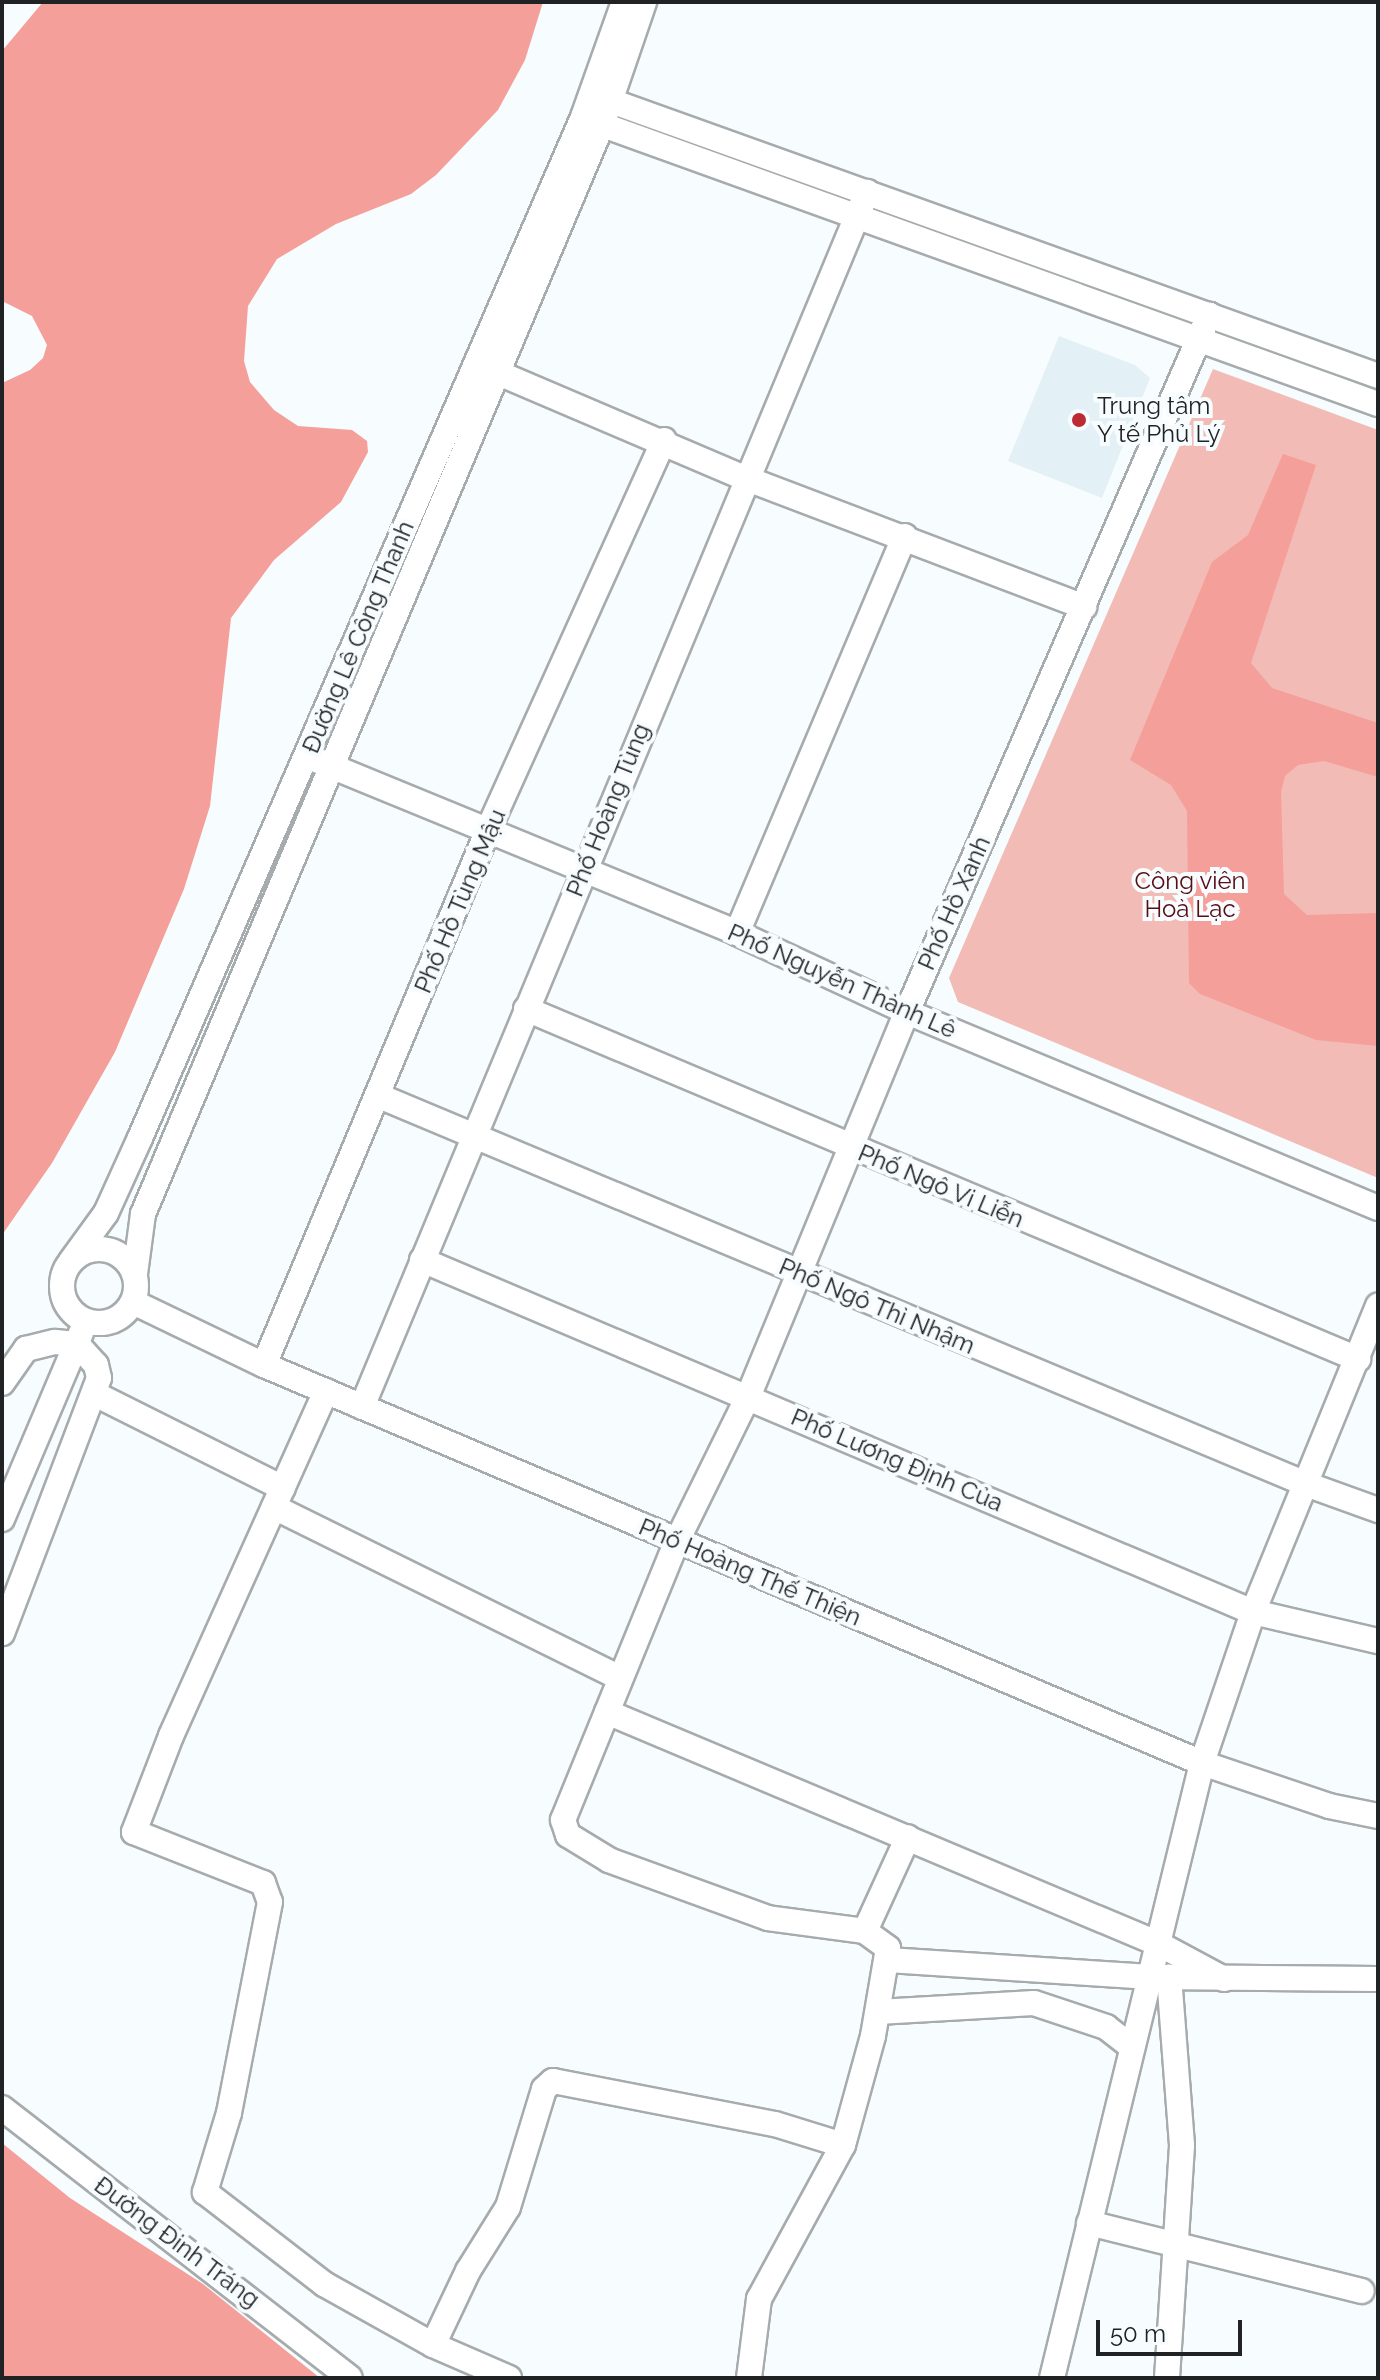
<!DOCTYPE html>
<html>
<head>
<meta charset="utf-8">
<style>
  body { margin:0 }
  #map { position:relative; width:1380px; height:2380px; overflow:hidden; background:#f7fcfe; font-family:Raleway,sans-serif }
  div>[style] { position:absolute }
  [style*='--x'] { left:calc(var(--x)*1px); top:calc(var(--y)*1px); width:calc(var(--w)*1px); rotate:calc(var(--a)*1deg) }
  .built>* { inset:0; background:#e3f1f6 }
  .green>* { inset:0; background:#f3bbb6 }
  .water>* { inset:0; background:#f49f9a }
  .roads { filter:drop-shadow(2px 0 #a6abad) drop-shadow(-2px 0 #a6abad) drop-shadow(0 2px #a6abad) drop-shadow(0 -2px #a6abad) }
  .minor>* { height:24px; margin:-12px; padding:0 12px; transform-origin:12px; border-radius:12px; background:#fff }
  .minor>.ring { margin:-12px; padding:0; box-sizing:content-box; background:none; border:24px solid #fff; border-radius:50% }
  .dots>* { width:22px; height:22px; translate:-50% -50%; box-sizing:border-box; border:4px solid #f7fcfe; border-radius:50% }
  span { translate:-50% -50%; white-space:nowrap; text-align:center; line-height:1.15; -webkit-text-stroke:8px #f7fcfe; paint-order:stroke }
  .poi-label { font-size:24px; color:#212223 }
  .left { translate:0 -50%; text-align:left }
  .street-label { font-size:24px; color:#212223 }
  .park-label { font-size:24px; color:#570d12 }
  .frame { position:absolute; inset:0; border:4px solid #212223; pointer-events:none }
  .scale { position:absolute; left:1096px; top:2320px; width:146px; height:36px; box-sizing:border-box; border:4px solid #212223; border-top:0; padding-left:10px; font-size:24px; line-height:28px; white-space:nowrap; color:#212223; -webkit-text-stroke:6px #f7fcfe; paint-order:stroke }
</style>
</head>
<body>
<div id="map">
  <div class="built">
    <i style="clip-path:polygon(1059px 336px,1135px 365px,1150px 378px,1102px 498px,1008px 461px)"></i>
  </div>
  <div class="green">
    <i style="clip-path:polygon(1213px 369px,1378px 430px,1378px 1178px,958px 1002px,949px 978px)"></i>
  </div>
  <div class="water">
    <i style="clip-path:polygon(43px 2px,543px 2px,525px 60px,498px 110px,436px 175px,411px 194px,336px 224px,277px 259px,248px 306px,244px 361px,250px 382px,274px 410px,298px 426px,352px 430px,367px 441px,368px 452px,341px 502px,274px 560px,231px 618px,210px 806px,184px 889px,115px 1052px,52px 1163px,2px 1235px,2px 383px,30px 370px,43px 358px,47px 345px,32px 316px,2px 301px,2px 51px)"></i>
    <i style="clip-path:polygon(1283px 454px,1316px 465px,1251px 663px,1272px 688px,1378px 723px,1378px 777px,1324px 761px,1298px 765px,1285px 776px,1281px 792px,1284px 894px,1307px 915px,1378px 913px,1378px 1046px,1316px 1040px,1200px 994px,1189px 983px,1187px 811px,1171px 785px,1130px 760px,1212px 562px,1248px 535px)"></i>
    <i style="clip-path:polygon(2px 2143px,70px 2198px,203px 2284px,320px 2378px,2px 2378px)"></i>
  </div>
  <div class="roads">
    <div class="minor">
      <i style="--x:597;--y:96;--w:830;--a:19.72"></i>
      <i style="--x:589;--y:120;--w:839;--a:19.8"></i>
      <i style="--x:496;--y:372;--w:271;--a:23.1"></i>
      <i style="--x:745;--y:478;--w:363;--a:20.8"></i>
      <i style="--x:316;--y:760;--w:455;--a:22.3"></i>
      <i style="--x:737;--y:933;--w:187;--a:24.9"></i>
      <i style="--x:907;--y:1012;--w:510;--a:22.59"></i>
      <i style="--x:737;--y:933;--w:431;--a:-67.1"></i>
      <i style="--x:526;--y:1009;--w:903;--a:22.82"></i>
      <i style="--x:379;--y:1096;--w:1005;--a:22.71"></i>
      <i style="--x:1306;--y:1484;--w:77;--a:19.9"></i>
      <i class="ring" style="left:62px;top:1249px;width:50px;height:50px"></i>
      <i style="--x:422;--y:1260;--w:902;--a:22.96"></i>
      <i style="--x:1253;--y:1612;--w:128;--a:13.1"></i>
      <i style="--x:71;--y:1261;--w:59;--a:-53.9"></i>
      <i style="--x:106;--y:1213;--w:82;--a:-65.6"></i>
      <i style="--x:140;--y:1138;--w:1113;--a:-66.54"></i>
      <i style="--x:583;--y:117;--w:122;--a:-70.4"></i>
      <i style="--x:135;--y:1274;--w:61;--a:-82.4"></i>
      <i style="--x:143;--y:1214;--w:1182;--a:-67.15"></i>
      <i style="--x:602;--y:125;--w:130;--a:-71.1"></i>
      <i style="--x:133;--y:1302;--w:145;--a:25.7"></i>
      <i style="--x:264;--y:1365;--w:1019;--a:22.99"></i>
      <i style="--x:1202;--y:1763;--w:134;--a:18.7"></i>
      <i style="--x:1329;--y:1806;--w:50;--a:11.5"></i>
      <i style="--x:264;--y:1365;--w:580;--a:-67.28"></i>
      <i style="--x:488;--y:830;--w:428;--a:-65.7"></i>
      <i style="--x:2;--y:1383;--w:42;--a:-54.8"></i>
      <i style="--x:26;--y:1349;--w:30;--a:-14"></i>
      <i style="--x:55;--y:1342;--w:22;--a:5"></i>
      <i style="--x:77;--y:1344;--w:28;--a:48"></i>
      <i style="--x:96;--y:1365;--w:13;--a:77"></i>
      <i style="--x:99;--y:1378;--w:273;--a:110.8"></i>
      <i style="--x:326;--y:1391;--w:378;--a:114.2"></i>
      <i style="--x:171;--y:1736;--w:103;--a:111.1"></i>
      <i style="--x:134;--y:1832;--w:139;--a:21.6"></i>
      <i style="--x:263;--y:1883;--w:20;--a:70"></i>
      <i style="--x:270;--y:1902;--w:215;--a:101"></i>
      <i style="--x:229;--y:2113;--w:83;--a:106.9"></i>
      <i style="--x:205;--y:2192;--w:150;--a:37.7"></i>
      <i style="--x:324;--y:2284;--w:125;--a:29.2"></i>
      <i style="--x:433;--y:2345;--w:83;--a:23.5"></i>
      <i style="--x:95;--y:1394;--w:210;--a:26.6"></i>
      <i style="--x:362;--y:1407;--w:1316;--a:-67.43"></i>
      <i style="--x:274;--y:1507;--w:386;--a:26.3"></i>
      <i style="--x:2;--y:1519;--w:202;--a:-67"></i>
      <i style="--x:607;--y:1712;--w:599;--a:22.8"></i>
      <i style="--x:1159;--y:1944;--w:74;--a:28.3"></i>
      <i style="--x:865;--y:1931;--w:103;--a:-65.4"></i>
      <i style="--x:888;--y:1960;--w:263;--a:3.7"></i>
      <i style="--x:1150;--y:1977;--w:228;--a:0.5"></i>
      <i style="--x:878;--y:2012;--w:156;--a:-3.3"></i>
      <i style="--x:1034;--y:2003;--w:76;--a:18.4"></i>
      <i style="--x:1106;--y:2027;--w:33;--a:38"></i>
      <i style="--x:2;--y:2108;--w:440;--a:37.8"></i>
      <i style="--x:1089;--y:2223;--w:281;--a:14"></i>
      <i style="--x:433;--y:2345;--w:82;--a:-64.7"></i>
      <i style="--x:468;--y:2271;--w:75;--a:-58"></i>
      <i style="--x:508;--y:2207;--w:123;--a:-73"></i>
      <i style="--x:544;--y:2089;--w:12;--a:-42"></i>
      <i style="--x:553;--y:2081;--w:226;--a:11"></i>
      <i style="--x:775;--y:2124;--w:71;--a:17.2"></i>
      <i style="--x:749;--y:2378;--w:80;--a:-82.8"></i>
      <i style="--x:759;--y:2299;--w:175;--a:-61.4"></i>
      <i style="--x:843;--y:2145;--w:113;--a:-74.6"></i>
      <i style="--x:873;--y:2036;--w:89;--a:-80.3"></i>
      <i style="--x:888;--y:1948;--w:29;--a:-144"></i>
      <i style="--x:865;--y:1931;--w:98;--a:-172.4"></i>
      <i style="--x:768;--y:1918;--w:169;--a:-160"></i>
      <i style="--x:609;--y:1860;--w:48;--a:-148.6"></i>
      <i style="--x:568;--y:1835;--w:16;--a:-108"></i>
      <i style="--x:563;--y:1820;--w:301;--a:-67.8"></i>
      <i style="--x:677;--y:1541;--w:161;--a:-63.8"></i>
      <i style="--x:748;--y:1397;--w:417;--a:-67.6"></i>
      <i style="--x:907;--y:1012;--w:760;--a:-66.57"></i>
      <i style="--x:1052;--y:2378;--w:633;--a:-76.29"></i>
      <i style="--x:1202;--y:1763;--w:159;--a:-71.3"></i>
      <i style="--x:1253;--y:1612;--w:331;--a:-67.8"></i>
      <i style="--x:1167;--y:2378;--w:233;--a:-86.3"></i>
      <i style="--x:1182;--y:2145;--w:169;--a:-94.4"></i>
    </div>
  </div>
  <div class="dots">
    <i style="left:1079px;top:420px;background:#bc2c34"></i>
  </div>
  <div class="poi-label">
    <span class="left" style="left:1097px;top:420px">Trung tâm<br>Y tế Phủ Lý</span>
  </div>
  <div class="street-label">
    <span style="left:358px;top:637px;rotate:-67deg">Đường Lê Công Thanh</span>
    <span style="left:608px;top:810px;rotate:-68deg">Phố Hoàng Tùng</span>
    <span style="left:460px;top:901px;rotate:-67deg">Phố Hồ Tùng Mậu</span>
    <span style="left:954px;top:903px;rotate:-66deg">Phố Hồ Xanh</span>
    <span style="left:842px;top:981px;rotate:24deg">Phố Nguyễn Thành Lê</span>
    <span style="left:941px;top:1186px;rotate:23deg">Phố Ngô Vi Liễn</span>
    <span style="left:877px;top:1306px;rotate:23deg">Phố Ngô Thì Nhậm</span>
    <span style="left:897px;top:1460px;rotate:23deg">Phố Lương Định Của</span>
    <span style="left:750px;top:1572px;rotate:23deg">Phố Hoàng Thế Thiện</span>
    <span style="left:177px;top:2242px;rotate:37deg">Đường Đinh Tráng</span>
  </div>
  <div class="park-label">
    <span style="left:1190px;top:895px">Công viên<br>Hoà Lạc</span>
  </div>
  <div class="frame"></div>
  <div class="scale">50 m</div>
</div>
</body>
</html>
